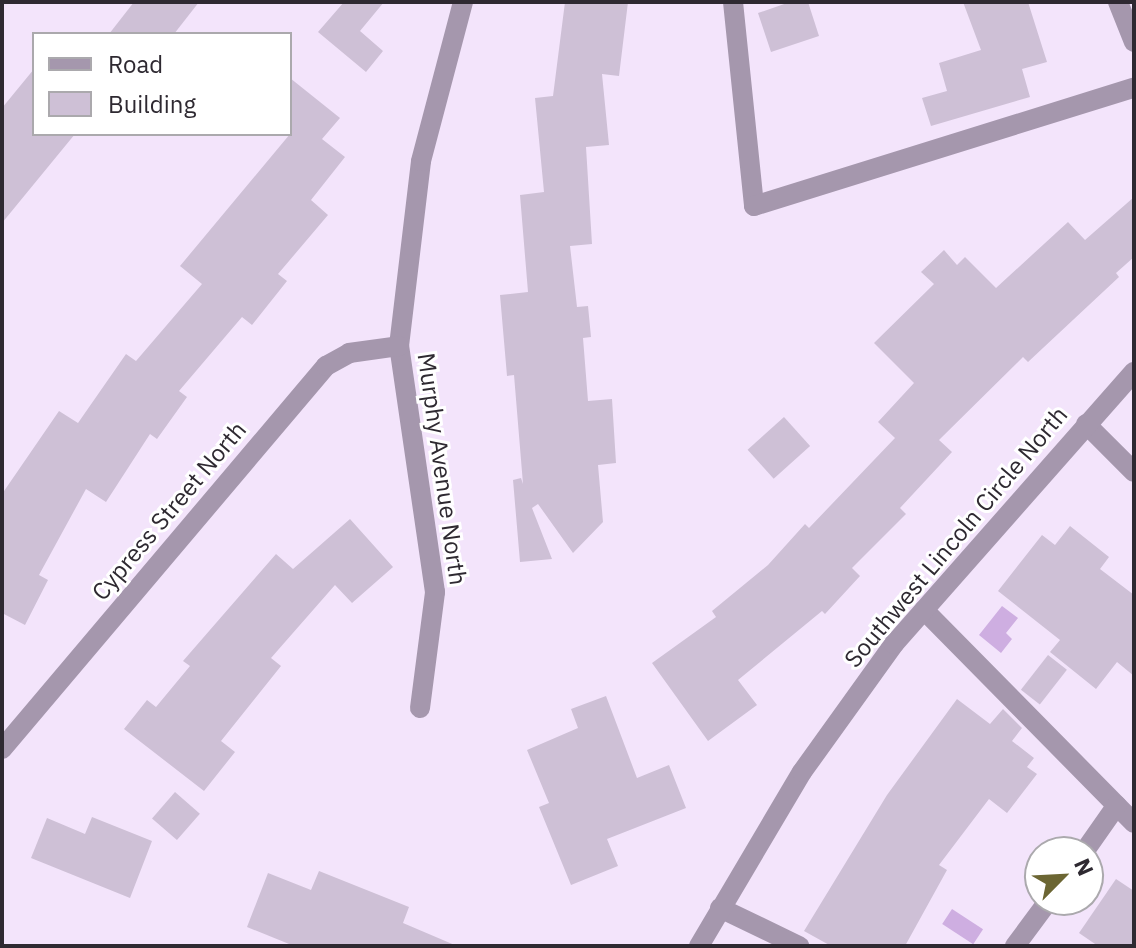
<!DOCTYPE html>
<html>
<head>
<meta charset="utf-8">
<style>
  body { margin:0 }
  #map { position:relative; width:1136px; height:948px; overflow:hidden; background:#f3e4fb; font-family:"IBM Plex Sans",sans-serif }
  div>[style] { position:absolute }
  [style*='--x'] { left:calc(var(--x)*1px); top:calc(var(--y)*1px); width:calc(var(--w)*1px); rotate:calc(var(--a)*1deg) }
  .water>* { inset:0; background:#ceaee1; transform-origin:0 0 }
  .building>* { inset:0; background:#cec0d6; transform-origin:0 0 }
  .lane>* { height:20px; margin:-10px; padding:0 10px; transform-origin:10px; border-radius:10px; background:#a597ad }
  .street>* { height:20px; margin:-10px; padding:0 10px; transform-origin:10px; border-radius:10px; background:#a597ad }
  span { translate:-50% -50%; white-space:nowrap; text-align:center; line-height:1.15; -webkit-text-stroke:6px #fff; paint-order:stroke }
  .street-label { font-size:24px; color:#2e2931 }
  .frame { position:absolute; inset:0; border:4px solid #2e2931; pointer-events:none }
  .legend { position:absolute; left:32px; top:32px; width:260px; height:104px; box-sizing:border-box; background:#fff; border:2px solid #aba9ad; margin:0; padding:10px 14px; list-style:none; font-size:24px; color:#2e2931 }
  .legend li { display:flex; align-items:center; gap:16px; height:40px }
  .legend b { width:40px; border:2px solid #aba9ad }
  .north { position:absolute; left:1024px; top:836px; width:80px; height:80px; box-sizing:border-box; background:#fff; border:2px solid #aba9ad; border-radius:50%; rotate:66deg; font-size:22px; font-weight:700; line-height:32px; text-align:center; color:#2e2931 }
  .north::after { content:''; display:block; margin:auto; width:28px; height:36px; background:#6c6633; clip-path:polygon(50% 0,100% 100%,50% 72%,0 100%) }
</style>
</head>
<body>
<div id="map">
  <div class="water">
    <i style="clip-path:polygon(1002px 606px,1018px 618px,1006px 633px,1012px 639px,1001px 653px,979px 635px)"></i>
    <i style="left:952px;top:909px;width:37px;height:18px;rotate:33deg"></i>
  </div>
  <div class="building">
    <i style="clip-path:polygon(134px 2px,199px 2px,174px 34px,109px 34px)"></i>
    <i style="clip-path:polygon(344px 2px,384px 2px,360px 31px,383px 51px,366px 72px,318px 32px)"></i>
    <i style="clip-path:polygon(565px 2px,628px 2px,619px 76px,602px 74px,609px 145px,586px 147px,592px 244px,570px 246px,577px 307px,588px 306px,591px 337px,583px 338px,588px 401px,612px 399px,616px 463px,598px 465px,603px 522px,573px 553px,538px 504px,532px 508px,552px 559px,520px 562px,513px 480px,521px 478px,523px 484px,514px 375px,507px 376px,500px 295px,528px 292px,520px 195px,544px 192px,535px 98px,553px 96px)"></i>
    <i style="clip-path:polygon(790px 2px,808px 2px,819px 36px,771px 52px,758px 13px)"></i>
    <i style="clip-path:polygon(963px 2px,1028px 2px,1047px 62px,1022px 69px,1030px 97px,931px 126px,922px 98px,947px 91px,939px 63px,981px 50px)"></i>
    <i style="clip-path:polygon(34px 69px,34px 134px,75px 134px,2px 223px,2px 108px)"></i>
    <i style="clip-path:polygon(290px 78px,340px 118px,322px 139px,345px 157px,311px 200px,328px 215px,278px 274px,287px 281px,252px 325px,242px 317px,179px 391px,187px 397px,157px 439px,150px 434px,106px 502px,86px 489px,39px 575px,48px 580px,25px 625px,2px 613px,2px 494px,59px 411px,78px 423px,126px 354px,136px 361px,202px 284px,180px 266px,290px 134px)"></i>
    <i style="clip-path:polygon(1134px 197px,1134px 257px,1116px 273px,1119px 277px,1028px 362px,1023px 357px,939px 440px,952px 452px,900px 508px,906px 514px,852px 568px,860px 576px,825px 614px,822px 611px,738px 680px,757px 705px,708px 741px,652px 663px,716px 617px,712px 611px,768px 565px,805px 524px,809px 528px,895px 438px,878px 422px,914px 383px,874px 343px,934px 284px,921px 272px,944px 250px,957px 265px,965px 257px,996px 288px,1068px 222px,1085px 240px)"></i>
    <i style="left:784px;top:417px;width:39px;height:49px;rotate:48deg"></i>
    <i style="clip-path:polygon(350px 519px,393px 567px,352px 603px,335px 585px,271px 658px,281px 666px,221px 741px,235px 752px,204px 791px,124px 729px,147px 700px,156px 707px,190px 666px,183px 661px,276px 554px,293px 569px)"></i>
    <i style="clip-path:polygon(1070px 526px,1109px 557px,1100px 569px,1134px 595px,1134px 676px,1117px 662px,1096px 689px,1050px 652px,1060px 640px,998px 591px,1042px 535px,1055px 545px)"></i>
    <i style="left:1048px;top:655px;width:24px;height:44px;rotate:38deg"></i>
    <i style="clip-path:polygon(606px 696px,637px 778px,669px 765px,686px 808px,607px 839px,618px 866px,571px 885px,539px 807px,549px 803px,527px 750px,578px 728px,571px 709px)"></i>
    <i style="clip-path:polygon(957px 699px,990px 724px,1003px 709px,1022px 728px,1012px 741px,1034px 758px,1027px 767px,1037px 774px,1007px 813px,989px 799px,939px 865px,947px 870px,905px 946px,831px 946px,804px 931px,887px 795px)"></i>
    <i style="left:175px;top:792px;width:33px;height:35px;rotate:41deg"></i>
    <i style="clip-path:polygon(92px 817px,152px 841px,130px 898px,31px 858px,47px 818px,85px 834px)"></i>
    <i style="clip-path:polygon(319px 871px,409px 907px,403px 923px,457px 946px,294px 946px,247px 927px,268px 873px,311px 890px)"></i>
    <i style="clip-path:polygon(1116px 879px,1134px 891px,1134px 946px,1098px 946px,1079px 933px)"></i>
  </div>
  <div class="lane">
    <i style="--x:733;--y:2;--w:205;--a:84.1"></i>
    <i style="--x:754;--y:206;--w:398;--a:-17.3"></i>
    <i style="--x:924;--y:610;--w:299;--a:45.4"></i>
    <i style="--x:1084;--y:852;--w:57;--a:-54.9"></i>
    <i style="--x:720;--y:908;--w:88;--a:25.7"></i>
    <i style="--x:1015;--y:946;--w:57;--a:-53.5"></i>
  </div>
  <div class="street">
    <i style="--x:1118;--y:2;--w:43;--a:68.2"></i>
    <i style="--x:1086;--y:424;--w:68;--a:45"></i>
    <i style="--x:420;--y:708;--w:117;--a:-82.6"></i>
    <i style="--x:435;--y:592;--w:249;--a:-98.3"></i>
    <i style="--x:399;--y:346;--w:186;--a:-83.2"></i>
    <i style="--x:421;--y:161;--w:164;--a:-75.2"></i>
    <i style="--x:2;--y:749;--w:502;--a:-49.77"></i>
    <i style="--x:326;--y:366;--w:26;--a:-29"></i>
    <i style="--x:349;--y:353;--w:50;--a:-8"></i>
    <i style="--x:699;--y:946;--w:202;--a:-59.4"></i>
    <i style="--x:802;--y:772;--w:158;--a:-54.3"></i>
    <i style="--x:894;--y:644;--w:363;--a:-48.6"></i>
  </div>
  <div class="street-label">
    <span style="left:442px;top:469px;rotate:82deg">Murphy Avenue North</span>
    <span style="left:169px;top:511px;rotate:-50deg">Cypress Street North</span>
    <span style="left:956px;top:537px;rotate:-50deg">Southwest Lincoln Circle North</span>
  </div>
  <div class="frame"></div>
  <ul class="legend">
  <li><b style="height:10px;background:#a597ad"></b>Road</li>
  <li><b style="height:22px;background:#cec0d6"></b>Building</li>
  </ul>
  <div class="north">N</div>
</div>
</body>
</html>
